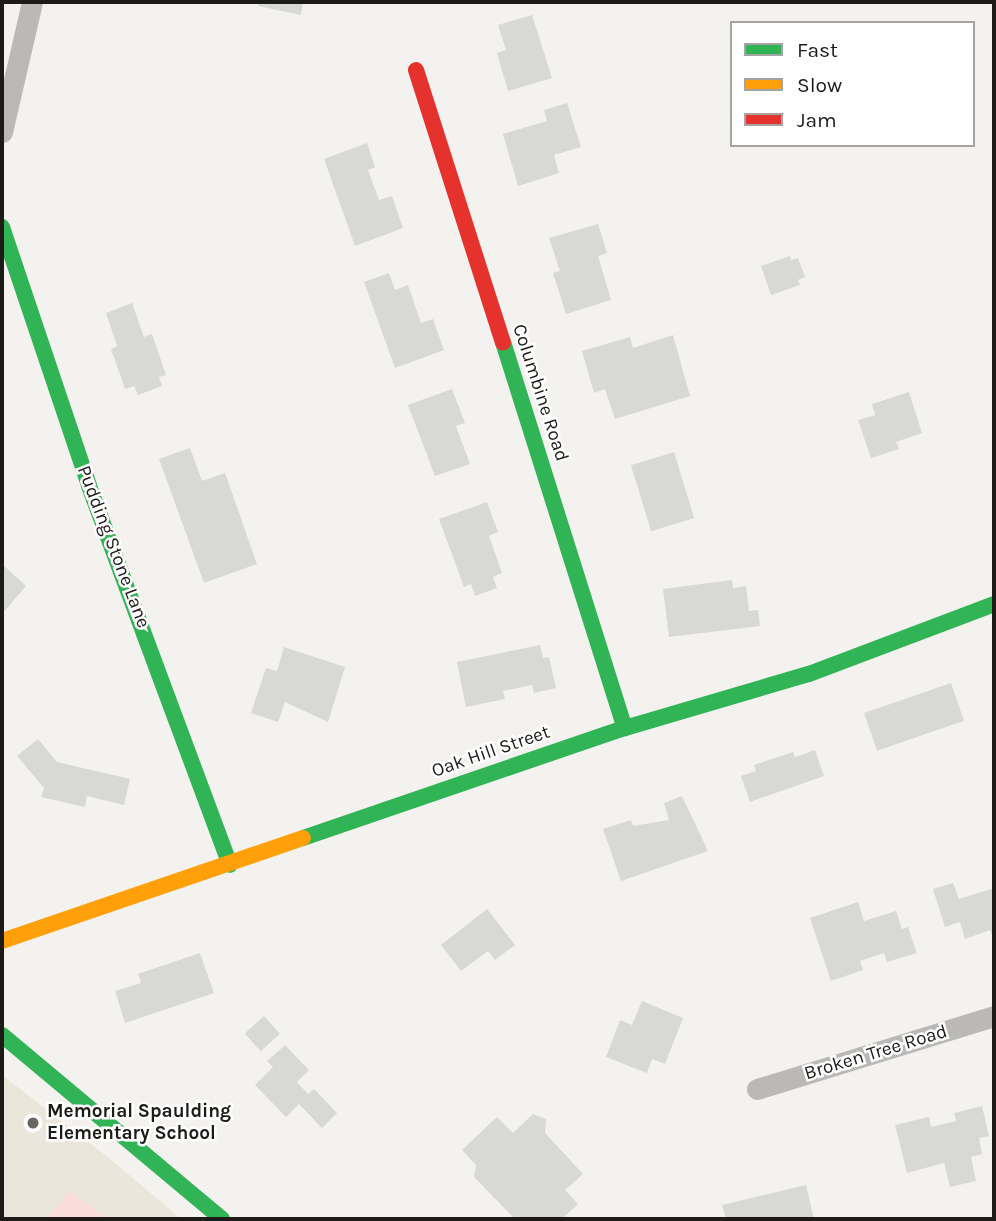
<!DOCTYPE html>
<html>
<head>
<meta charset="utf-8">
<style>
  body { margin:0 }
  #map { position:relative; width:996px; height:1221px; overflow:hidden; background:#f4f2ee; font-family:Karla,sans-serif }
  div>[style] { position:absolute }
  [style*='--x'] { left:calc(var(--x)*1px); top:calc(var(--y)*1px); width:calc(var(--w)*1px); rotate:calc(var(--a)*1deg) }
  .built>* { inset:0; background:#eae6db }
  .green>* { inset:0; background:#fadcdb }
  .building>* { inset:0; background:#d8d8d5; transform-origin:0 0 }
  .street>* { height:21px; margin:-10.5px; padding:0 10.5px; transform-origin:10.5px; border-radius:10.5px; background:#bab9b8 }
  .fast>* { height:16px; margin:-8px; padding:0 8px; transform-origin:8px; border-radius:8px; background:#30b455 }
  .slow>* { height:16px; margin:-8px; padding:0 8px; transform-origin:8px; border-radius:8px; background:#ff9f0a }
  .jam>* { height:16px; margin:-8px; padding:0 8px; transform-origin:8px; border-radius:8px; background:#e5322d }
  .dots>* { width:19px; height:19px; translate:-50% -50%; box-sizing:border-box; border:4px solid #fff; border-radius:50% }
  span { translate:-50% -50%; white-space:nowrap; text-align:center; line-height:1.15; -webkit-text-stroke:5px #fff; paint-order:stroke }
  .street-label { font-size:19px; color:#1d1b18 }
  .poi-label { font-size:19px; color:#1d1b18; font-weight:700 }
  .left { translate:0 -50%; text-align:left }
  .frame { position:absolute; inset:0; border:4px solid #1d1b18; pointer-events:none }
  .legend { position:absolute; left:730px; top:21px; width:245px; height:126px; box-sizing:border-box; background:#fff; border:2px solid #a5a4a3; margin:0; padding:9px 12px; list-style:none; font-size:21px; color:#1d1b18 }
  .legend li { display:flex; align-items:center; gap:14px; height:35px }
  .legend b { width:35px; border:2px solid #a5a4a3 }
</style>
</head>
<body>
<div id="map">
  <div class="built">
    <i style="clip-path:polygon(2px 1075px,114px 1162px,181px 1219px,2px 1219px)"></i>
  </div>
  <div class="green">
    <i style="clip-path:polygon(69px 1191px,106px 1219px,47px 1219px)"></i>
  </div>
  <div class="building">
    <i style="clip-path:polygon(259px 2px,303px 2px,301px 15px,258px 6px)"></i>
    <i style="clip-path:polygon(532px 15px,552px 78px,508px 91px,497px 53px,506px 50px,498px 25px)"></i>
    <i style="clip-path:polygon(567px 103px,581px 147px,554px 155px,559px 173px,518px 186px,503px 134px,547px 121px,544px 110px)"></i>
    <i style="clip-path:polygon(367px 143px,375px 167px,368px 170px,379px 200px,392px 196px,403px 228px,355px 246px,324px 159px)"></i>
    <i style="clip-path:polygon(598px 224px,607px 253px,598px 256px,611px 300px,566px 314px,553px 273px,560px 271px,549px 238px)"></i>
    <i style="clip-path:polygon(790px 256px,791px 260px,798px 258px,805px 277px,798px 280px,800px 285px,771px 295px,761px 266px)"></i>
    <i style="clip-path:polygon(389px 273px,395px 290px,408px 285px,421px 323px,433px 319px,444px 350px,395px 368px,364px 282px)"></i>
    <i style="clip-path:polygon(132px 303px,144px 337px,152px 334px,166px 375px,159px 377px,162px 386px,138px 395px,134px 386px,125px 389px,111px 349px,117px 346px,106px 313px)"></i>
    <i style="clip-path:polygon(673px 335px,690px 396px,615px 419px,605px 389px,594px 393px,582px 351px,630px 337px,633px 348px)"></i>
    <i style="clip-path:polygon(452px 389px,465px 423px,456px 426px,470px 464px,435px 476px,408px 405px)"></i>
    <i style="clip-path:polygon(909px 392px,922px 433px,896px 442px,899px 449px,871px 458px,858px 420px,875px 415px,872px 404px)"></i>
    <i style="clip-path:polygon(190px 448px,202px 481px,225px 473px,257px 564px,204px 583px,159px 459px)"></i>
    <i style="left:674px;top:452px;width:69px;height:45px;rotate:73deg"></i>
    <i style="clip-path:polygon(487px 502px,498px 532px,489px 536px,502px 573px,493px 577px,497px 588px,475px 596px,471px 584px,464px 587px,439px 519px)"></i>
    <i style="clip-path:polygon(2px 564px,26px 586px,2px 614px)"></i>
    <i style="clip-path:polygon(732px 580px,733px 588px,746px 586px,749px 611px,758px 610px,760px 626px,669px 637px,663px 589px)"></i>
    <i style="clip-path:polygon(540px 645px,543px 658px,549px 657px,556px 688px,534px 693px,532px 685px,503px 691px,505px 699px,466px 707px,457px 662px)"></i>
    <i style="clip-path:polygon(284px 647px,345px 667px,328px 722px,285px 702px,278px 722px,251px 713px,266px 668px,277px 671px)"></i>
    <i style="left:951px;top:683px;width:40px;height:92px;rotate:71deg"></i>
    <i style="clip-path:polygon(38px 739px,57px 762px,130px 779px,124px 805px,87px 796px,85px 807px,41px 797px,44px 788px,17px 756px)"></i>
    <i style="clip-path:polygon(815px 750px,824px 776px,750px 802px,741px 776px,756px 771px,754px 765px,793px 752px,795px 757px)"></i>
    <i style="clip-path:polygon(682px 796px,708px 851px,621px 881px,603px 829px,631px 820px,633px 826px,669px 820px,664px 803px)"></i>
    <i style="clip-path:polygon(953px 883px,959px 899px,994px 888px,994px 940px,990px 930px,965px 939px,960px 922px,945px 927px,933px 889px)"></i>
    <i style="clip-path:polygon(858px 902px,864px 921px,896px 911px,902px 929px,908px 927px,917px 953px,887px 962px,884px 953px,860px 961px,863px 970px,831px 981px,810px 918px)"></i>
    <i style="clip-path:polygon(487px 909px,515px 945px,495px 960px,488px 951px,461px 971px,441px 945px)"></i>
    <i style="clip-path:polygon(200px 953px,214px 993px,125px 1023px,115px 991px,141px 983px,138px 974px)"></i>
    <i style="clip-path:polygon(642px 1001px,683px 1018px,665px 1064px,652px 1059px,647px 1073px,606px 1057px,620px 1020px,632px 1025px)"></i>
    <i style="left:264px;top:1016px;width:24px;height:26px;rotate:48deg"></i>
    <i style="clip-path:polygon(285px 1045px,309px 1070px,297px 1082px,308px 1094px,314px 1089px,337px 1113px,322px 1128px,299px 1104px,286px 1117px,255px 1085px,273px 1067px,267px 1061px)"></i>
    <i style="clip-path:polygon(982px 1106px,989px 1136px,979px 1138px,982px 1154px,971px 1157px,976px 1181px,950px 1187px,944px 1163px,907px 1173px,895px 1125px,929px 1117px,931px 1127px,956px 1121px,954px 1113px)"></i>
    <i style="clip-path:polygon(533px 1114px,546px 1119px,545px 1133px,583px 1174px,565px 1190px,578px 1204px,562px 1219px,515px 1219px,474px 1177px,476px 1165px,462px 1150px,497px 1117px,513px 1133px)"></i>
    <i style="clip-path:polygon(806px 1185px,814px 1219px,726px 1219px,722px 1205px)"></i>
  </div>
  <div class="street">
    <i style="--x:2;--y:132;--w:133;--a:-77"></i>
    <i style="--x:757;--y:1089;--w:248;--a:-17.1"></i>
  </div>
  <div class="fast">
    <i style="--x:2;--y:227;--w:273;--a:71.4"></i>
    <i style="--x:89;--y:486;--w:404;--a:69.6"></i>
    <i style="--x:503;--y:342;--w:405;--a:72.5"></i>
    <i style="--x:303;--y:838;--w:340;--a:-18.9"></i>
    <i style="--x:625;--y:728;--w:192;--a:-16.4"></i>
    <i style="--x:809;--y:674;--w:198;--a:-20.7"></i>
    <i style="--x:2;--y:1035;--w:287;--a:39.9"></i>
  </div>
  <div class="slow">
    <i style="--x:2;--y:941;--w:318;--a:-18.9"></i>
  </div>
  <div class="jam">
    <i style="--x:416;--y:70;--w:286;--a:72.3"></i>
  </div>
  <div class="dots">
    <i style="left:33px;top:1123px;background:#686663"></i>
  </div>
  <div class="street-label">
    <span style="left:540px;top:393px;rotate:72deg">Columbine Road</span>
    <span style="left:113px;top:547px;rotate:69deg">Pudding Stone Lane</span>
    <span style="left:491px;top:752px;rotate:-19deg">Oak Hill Street</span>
    <span style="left:876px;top:1053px;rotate:-17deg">Broken Tree Road</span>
  </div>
  <div class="poi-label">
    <span class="left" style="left:47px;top:1123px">Memorial Spaulding<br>Elementary School</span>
  </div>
  <div class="frame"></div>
  <ul class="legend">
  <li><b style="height:9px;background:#30b455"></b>Fast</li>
  <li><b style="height:9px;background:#ff9f0a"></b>Slow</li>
  <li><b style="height:9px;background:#e5322d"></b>Jam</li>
  </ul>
</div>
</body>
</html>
